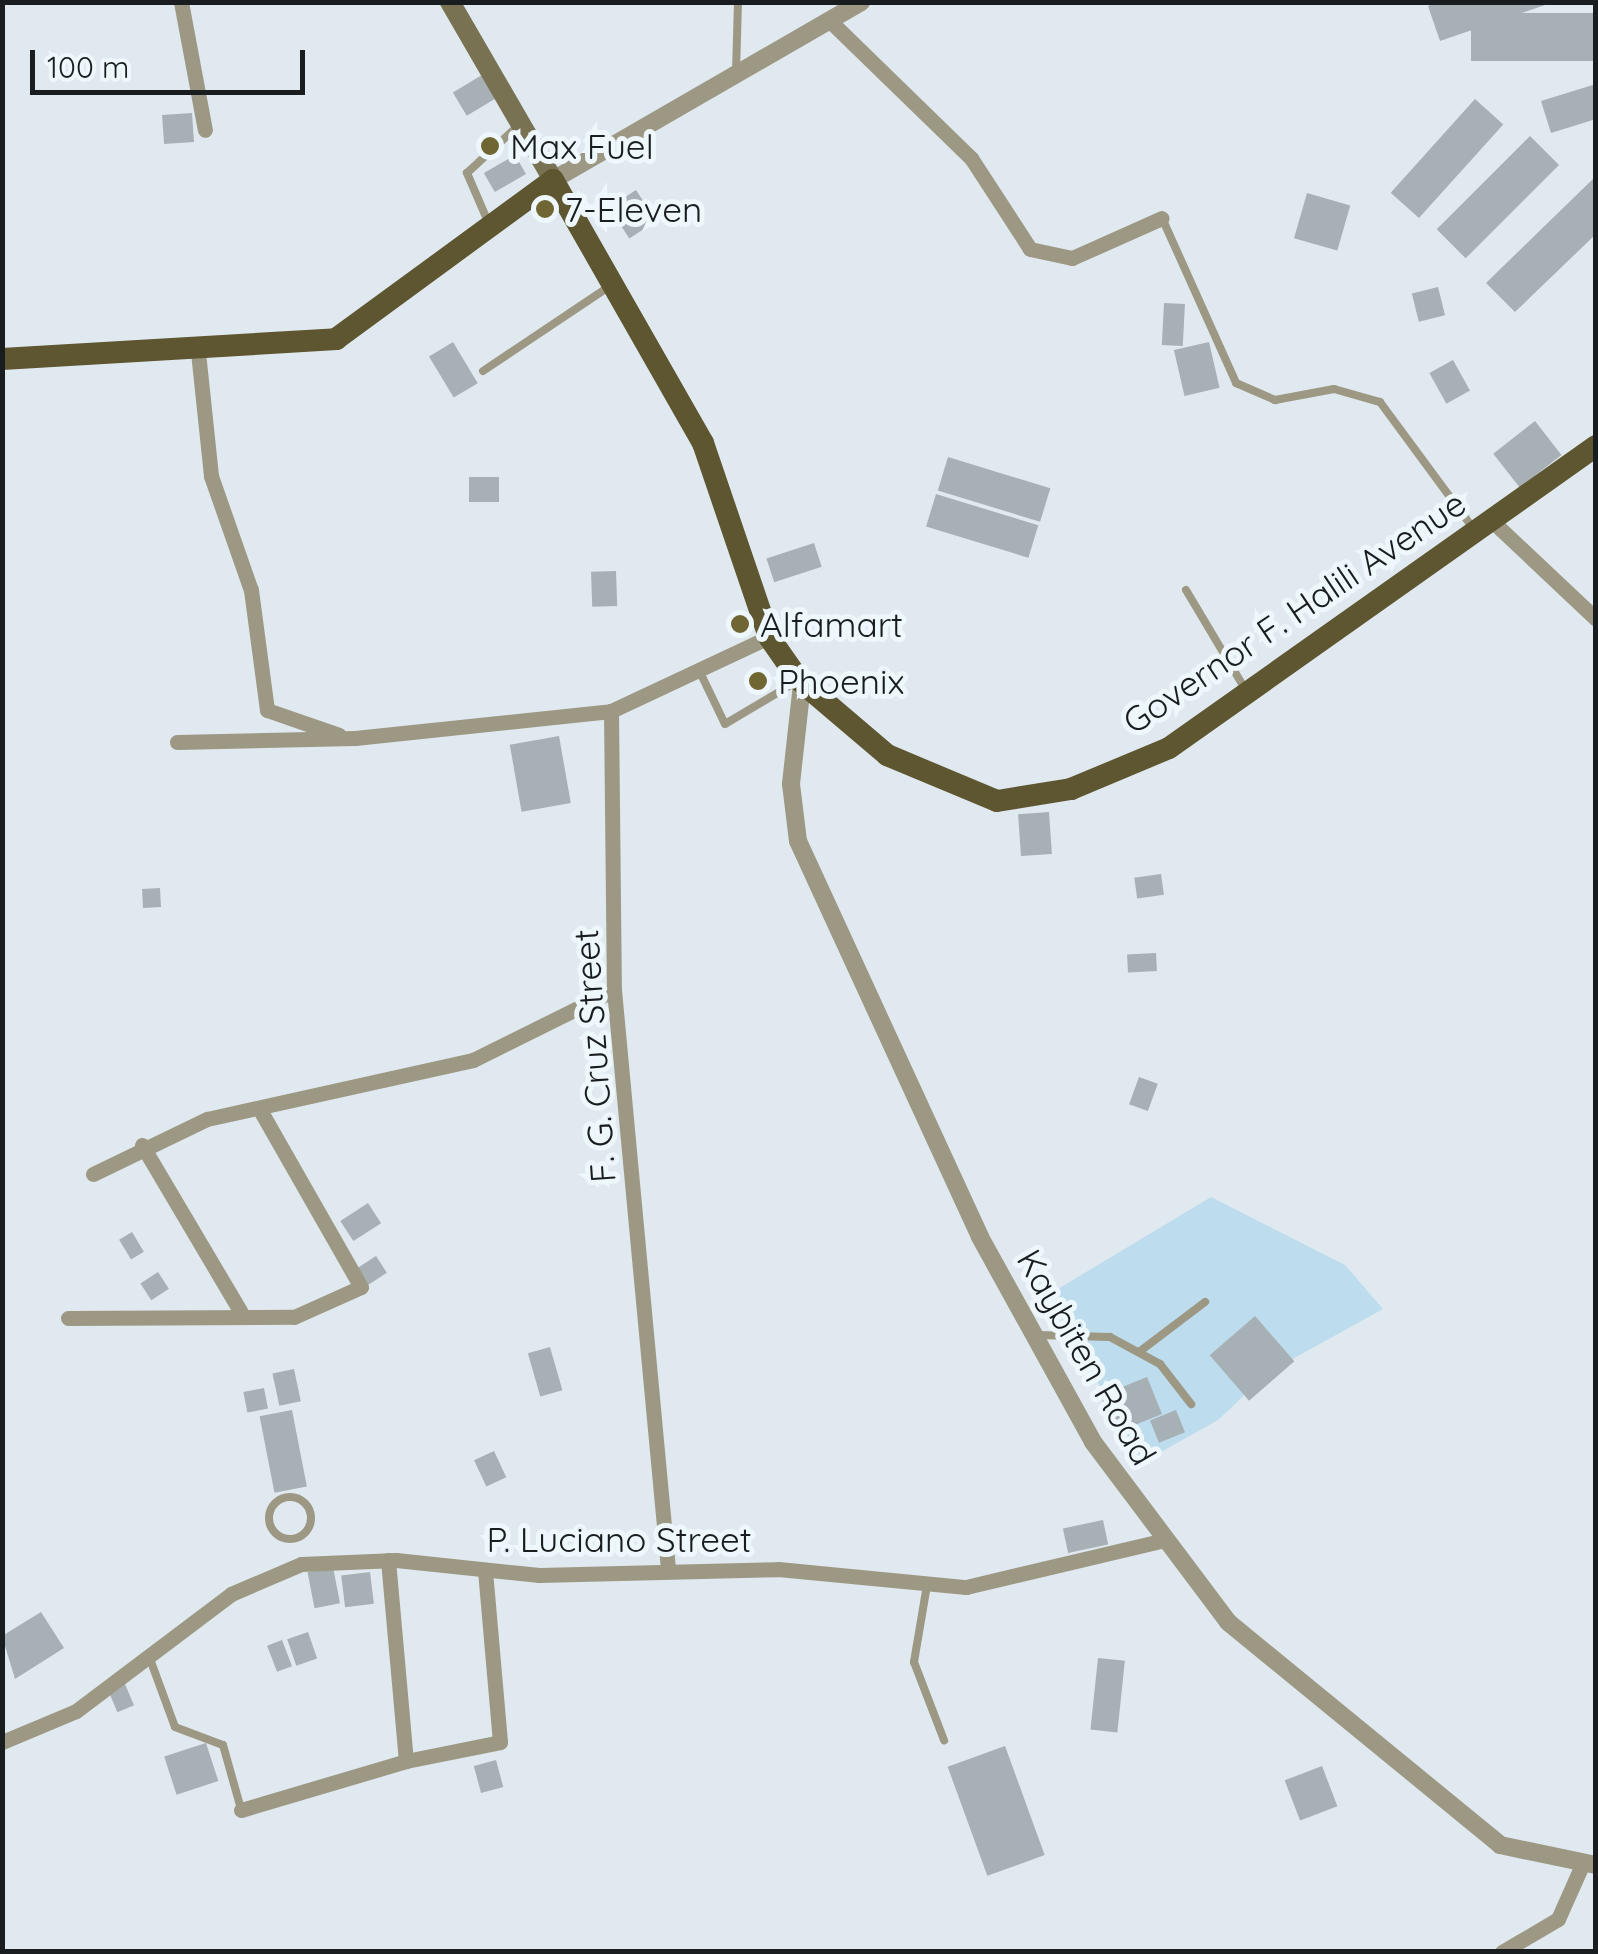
<!DOCTYPE html>
<html>
<head>
<meta charset="utf-8">
<style>
  body { margin:0 }
  #map { position:relative; width:1598px; height:1954px; overflow:hidden; background:#e0e9ef; font-family:Quicksand,sans-serif }
  div>[style] { position:absolute }
  [style*='--x'] { left:calc(var(--x)*1px); top:calc(var(--y)*1px); width:calc(var(--w)*1px); rotate:calc(var(--a)*1deg) }
  .green>* { inset:0; background:#bddced }
  .building>* { inset:0; background:#a7b0b5; transform-origin:0 0 }
  .service>* { height:8px; margin:-4px; padding:0 4px; transform-origin:4px; border-radius:4px; background:#9c9883 }
  .service>.ring { margin:-4px; padding:0; box-sizing:content-box; background:none; border:8px solid #9c9883; border-radius:50% }
  .minor>* { height:15px; margin:-7.5px; padding:0 7.5px; transform-origin:7.5px; border-radius:7.5px; background:#9c9883 }
  .tertiary>* { height:18px; margin:-9px; padding:0 9px; transform-origin:9px; border-radius:9px; background:#9c9883 }
  .secondary>* { height:20px; margin:-10px; padding:0 10px; transform-origin:10px; border-radius:10px; background:#787253 }
  .primary>* { height:22px; margin:-11px; padding:0 11px; transform-origin:11px; border-radius:11px; background:#5e5630 }
  .dots>* { width:28px; height:28px; translate:-50% -50%; box-sizing:border-box; border:5px solid #edf7fc; border-radius:50% }
  span { translate:-50% -50%; white-space:nowrap; text-align:center; line-height:1.15; -webkit-text-stroke:10px #edf7fc; paint-order:stroke }
  .poi-label { font-size:35px; color:#191d1f }
  .left { translate:0 -50%; text-align:left }
  .street-label { font-size:35px; color:#191d1f }
  .frame { position:absolute; inset:0; border:5px solid #191d1f; pointer-events:none }
  .scale { position:absolute; left:30px; top:50px; width:275px; height:45px; box-sizing:border-box; border:5px solid #191d1f; border-top:0; padding-left:12px; font-size:30px; line-height:35px; white-space:nowrap; color:#191d1f; -webkit-text-stroke:8px #edf7fc; paint-order:stroke }
</style>
</head>
<body>
<div id="map">
  <div class="green">
    <i style="clip-path:polygon(1211px 1197px,1345px 1265px,1383px 1309px,1269px 1372px,1218px 1420px,1143px 1462px,1048px 1295px)"></i>
  </div>
  <div class="building">
    <i style="clip-path:polygon(1437px 2px,1551px 2px,1551px 3px,1440px 41px,1428px 6px)"></i>
    <i style="left:1596px;top:13px;width:48px;height:125px;rotate:90deg"></i>
    <i style="left:482px;top:75px;width:27px;height:34px;rotate:59deg"></i>
    <i style="clip-path:polygon(1596px 84px,1596px 119px,1551px 133px,1541px 101px)"></i>
    <i style="left:1475px;top:99px;width:38px;height:126px;rotate:42deg"></i>
    <i style="left:192px;top:113px;width:29px;height:30px;rotate:86deg"></i>
    <i style="left:1530px;top:136px;width:41px;height:132px;rotate:45deg"></i>
    <i style="left:515px;top:155px;width:22px;height:36px;rotate:60deg"></i>
    <i style="clip-path:polygon(1596px 176px,1596px 234px,1515px 312px,1486px 283px)"></i>
    <i style="left:636px;top:190px;width:37px;height:32px;rotate:57deg"></i>
    <i style="left:1307px;top:193px;width:45px;height:47px;rotate:16deg"></i>
    <i style="left:1438px;top:287px;width:29px;height:27px;rotate:76deg"></i>
    <i style="left:1164px;top:303px;width:21px;height:42px;rotate:3deg"></i>
    <i style="left:453px;top:342px;width:48px;height:28px;rotate:59deg"></i>
    <i style="left:1209px;top:342px;width:47px;height:36px;rotate:77deg"></i>
    <i style="left:1453px;top:360px;width:35px;height:27px;rotate:61deg"></i>
    <i style="left:1535px;top:421px;width:43px;height:53px;rotate:52deg"></i>
    <i style="left:948px;top:457px;width:107px;height:35px;rotate:17deg"></i>
    <i style="left:469px;top:477px;width:30px;height:25px"></i>
    <i style="left:936px;top:494px;width:107px;height:34px;rotate:17deg"></i>
    <i style="left:814px;top:543px;width:25px;height:50px;rotate:72deg"></i>
    <i style="left:616px;top:571px;width:35px;height:25px;rotate:88deg"></i>
    <i style="left:559px;top:736px;width:68px;height:50px;rotate:80deg"></i>
    <i style="left:1049px;top:812px;width:42px;height:31px;rotate:86deg"></i>
    <i style="left:1161px;top:874px;width:21px;height:27px;rotate:82deg"></i>
    <i style="left:160px;top:888px;width:19px;height:18px;rotate:87deg"></i>
    <i style="left:1156px;top:953px;width:18px;height:29px;rotate:87deg"></i>
    <i style="left:1139px;top:1077px;width:20px;height:29px;rotate:20deg"></i>
    <i style="left:368px;top:1203px;width:24px;height:33px;rotate:57deg"></i>
    <i style="left:132px;top:1232px;width:23px;height:15px;rotate:59deg"></i>
    <i style="left:376px;top:1256px;width:20px;height:22px;rotate:57deg"></i>
    <i style="left:158px;top:1272px;width:20px;height:21px;rotate:57deg"></i>
    <i style="left:1255px;top:1316px;width:60px;height:60px;rotate:49deg"></i>
    <i style="left:550px;top:1347px;width:45px;height:23px;rotate:74deg"></i>
    <i style="left:294px;top:1369px;width:33px;height:22px;rotate:78deg"></i>
    <i style="left:1147px;top:1377px;width:40px;height:50px;rotate:68deg"></i>
    <i style="left:264px;top:1388px;width:21px;height:21px;rotate:79deg"></i>
    <i style="left:292px;top:1410px;width:78px;height:33px;rotate:79deg"></i>
    <i style="left:1176px;top:1410px;width:24px;height:28px;rotate:68deg"></i>
    <i style="left:494px;top:1451px;width:29px;height:22px;rotate:65deg"></i>
    <i style="left:1103px;top:1520px;width:25px;height:41px;rotate:78deg"></i>
    <i style="left:333px;top:1567px;width:37px;height:26px;rotate:79deg"></i>
    <i style="left:370px;top:1572px;width:32px;height:29px;rotate:83deg"></i>
    <i style="clip-path:polygon(41px 1612px,64px 1648px,15px 1679px,2px 1636px)"></i>
    <i style="left:308px;top:1632px;width:28px;height:22px;rotate:71deg"></i>
    <i style="left:282px;top:1640px;width:28px;height:16px;rotate:69deg"></i>
    <i style="left:1098px;top:1658px;width:27px;height:72px;rotate:6deg"></i>
    <i style="left:125px;top:1684px;width:23px;height:18px;rotate:67deg"></i>
    <i style="left:206px;top:1743px;width:40px;height:44px;rotate:72deg"></i>
    <i style="left:1005px;top:1746px;width:116px;height:61px;rotate:70deg"></i>
    <i style="left:496px;top:1760px;width:28px;height:23px;rotate:75deg"></i>
    <i style="left:1322px;top:1766px;width:43px;height:40px;rotate:69deg"></i>
  </div>
  <div class="service">
    <i style="--x:736;--y:73;--w:71;--a:-88.4"></i>
    <i style="--x:1162;--y:218;--w:181;--a:65.8"></i>
    <i style="--x:1236;--y:383;--w:43;--a:23.6"></i>
    <i style="--x:1275;--y:400;--w:60;--a:-10.6"></i>
    <i style="--x:1334;--y:389;--w:48;--a:15.8"></i>
    <i style="--x:1380;--y:402;--w:157;--a:53.6"></i>
    <i style="--x:489;--y:224;--w:56;--a:-113.3"></i>
    <i style="--x:467;--y:173;--w:72;--a:-42.8"></i>
    <i style="--x:483;--y:371;--w:153;--a:-33.8"></i>
    <i style="--x:1186;--y:590;--w:115;--a:59.2"></i>
    <i style="--x:698;--y:668;--w:62;--a:64.3"></i>
    <i style="--x:725;--y:724;--w:80;--a:-30.7"></i>
    <i style="--x:1038;--y:1335;--w:72;--a:1.6"></i>
    <i style="--x:1110;--y:1337;--w:57;--a:28.4"></i>
    <i style="--x:1160;--y:1364;--w:51;--a:52.2"></i>
    <i style="--x:1139;--y:1352;--w:83;--a:-37.1"></i>
    <i class="ring" style="left:269px;top:1497px;width:34px;height:34px"></i>
    <i style="--x:927;--y:1585;--w:78;--a:99.6"></i>
    <i style="--x:914;--y:1662;--w:84;--a:69"></i>
    <i style="--x:150;--y:1659;--w:72;--a:69.8"></i>
    <i style="--x:175;--y:1727;--w:51;--a:20.6"></i>
    <i style="--x:223;--y:1745;--w:66;--a:74.3"></i>
  </div>
  <div class="minor">
    <i style="--x:181;--y:2;--w:130;--a:79.4"></i>
    <i style="--x:830;--y:21;--w:197;--a:44.2"></i>
    <i style="--x:971;--y:158;--w:108;--a:57"></i>
    <i style="--x:1030;--y:249;--w:43;--a:12.1"></i>
    <i style="--x:1072;--y:258;--w:98;--a:-24"></i>
    <i style="--x:198;--y:352;--w:125;--a:84"></i>
    <i style="--x:211;--y:476;--w:121;--a:70.7"></i>
    <i style="--x:251;--y:590;--w:121;--a:82.4"></i>
    <i style="--x:267;--y:710;--w:76;--a:19.1"></i>
    <i style="--x:1491;--y:520;--w:144;--a:43.3"></i>
    <i style="--x:611;--y:711;--w:279;--a:89.4"></i>
    <i style="--x:614;--y:990;--w:582;--a:84.67"></i>
    <i style="--x:177;--y:742;--w:178;--a:-1.3"></i>
    <i style="--x:355;--y:738;--w:257;--a:-6"></i>
    <i style="--x:611;--y:711;--w:174;--a:-25.1"></i>
    <i style="--x:142;--y:1145;--w:193;--a:59.4"></i>
    <i style="--x:93;--y:1174;--w:127;--a:-25.8"></i>
    <i style="--x:207;--y:1119;--w:272;--a:-12.5"></i>
    <i style="--x:473;--y:1060;--w:157;--a:-26.4"></i>
    <i style="--x:68;--y:1318;--w:226;--a:-0.3"></i>
    <i style="--x:294;--y:1317;--w:73;--a:-24.1"></i>
    <i style="--x:361;--y:1287;--w:204;--a:-119.7"></i>
    <i style="--x:388;--y:1560;--w:202;--a:84.9"></i>
    <i style="--x:406;--y:1761;--w:96;--a:-11.4"></i>
    <i style="--x:500;--y:1742;--w:173;--a:-95"></i>
    <i style="--x:2;--y:1742;--w:80;--a:-22.7"></i>
    <i style="--x:76;--y:1711;--w:194;--a:-37"></i>
    <i style="--x:231;--y:1594;--w:76;--a:-23.2"></i>
    <i style="--x:301;--y:1564;--w:95;--a:-2.4"></i>
    <i style="--x:396;--y:1560;--w:144;--a:6"></i>
    <i style="--x:539;--y:1575;--w:239;--a:-1.4"></i>
    <i style="--x:778;--y:1569;--w:189;--a:5.5"></i>
    <i style="--x:966;--y:1587;--w:200;--a:-13.3"></i>
    <i style="--x:241;--y:1810;--w:172;--a:-16.5"></i>
    <i style="--x:1502;--y:1952;--w:65;--a:-30.5"></i>
    <i style="--x:1558;--y:1919;--w:59;--a:-66"></i>
  </div>
  <div class="tertiary">
    <i style="--x:553;--y:180;--w:356;--a:-30"></i>
    <i style="--x:802;--y:684;--w:101;--a:96.3"></i>
    <i style="--x:791;--y:784;--w:57;--a:83"></i>
    <i style="--x:798;--y:841;--w:436;--a:65.3"></i>
    <i style="--x:980;--y:1237;--w:234;--a:61.1"></i>
    <i style="--x:1093;--y:1442;--w:225;--a:53.1"></i>
    <i style="--x:1228;--y:1622;--w:352;--a:39.3"></i>
    <i style="--x:1500;--y:1845;--w:98;--a:11.8"></i>
  </div>
  <div class="secondary">
    <i style="--x:450;--y:2;--w:206;--a:59.9"></i>
  </div>
  <div class="primary">
    <i style="--x:2;--y:359;--w:335;--a:-3.4"></i>
    <i style="--x:336;--y:339;--w:269;--a:-36.2"></i>
    <i style="--x:553;--y:180;--w:303;--a:60.3"></i>
    <i style="--x:703;--y:443;--w:205;--a:71.2"></i>
    <i style="--x:769;--y:637;--w:52;--a:55.1"></i>
    <i style="--x:799;--y:680;--w:116;--a:40.4"></i>
    <i style="--x:887;--y:755;--w:119;--a:22.7"></i>
    <i style="--x:997;--y:801;--w:75;--a:-9.2"></i>
    <i style="--x:1071;--y:789;--w:106;--a:-22.7"></i>
    <i style="--x:1169;--y:748;--w:523;--a:-35.27"></i>
  </div>
  <div class="dots">
    <i style="left:490px;top:146px;background:#706633"></i>
    <i style="left:545px;top:209px;background:#706633"></i>
    <i style="left:740px;top:624px;background:#706633"></i>
    <i style="left:758px;top:681px;background:#706633"></i>
  </div>
  <div class="poi-label">
    <span class="left" style="left:510px;top:146px">Max Fuel</span>
    <span class="left" style="left:565px;top:209px">7-Eleven</span>
    <span class="left" style="left:760px;top:624px">Alfamart</span>
    <span class="left" style="left:778px;top:681px">Phoenix</span>
  </div>
  <div class="street-label">
    <span style="left:1294px;top:612px;rotate:-34deg">Governor F. Halili Avenue</span>
    <span style="left:594px;top:1056px;rotate:-94deg">F. G. Cruz Street</span>
    <span style="left:1087px;top:1357px;rotate:60deg">Kaybiten Road</span>
    <span style="left:619px;top:1539px">P. Luciano Street</span>
  </div>
  <div class="frame"></div>
  <div class="scale">100 m</div>
</div>
</body>
</html>
